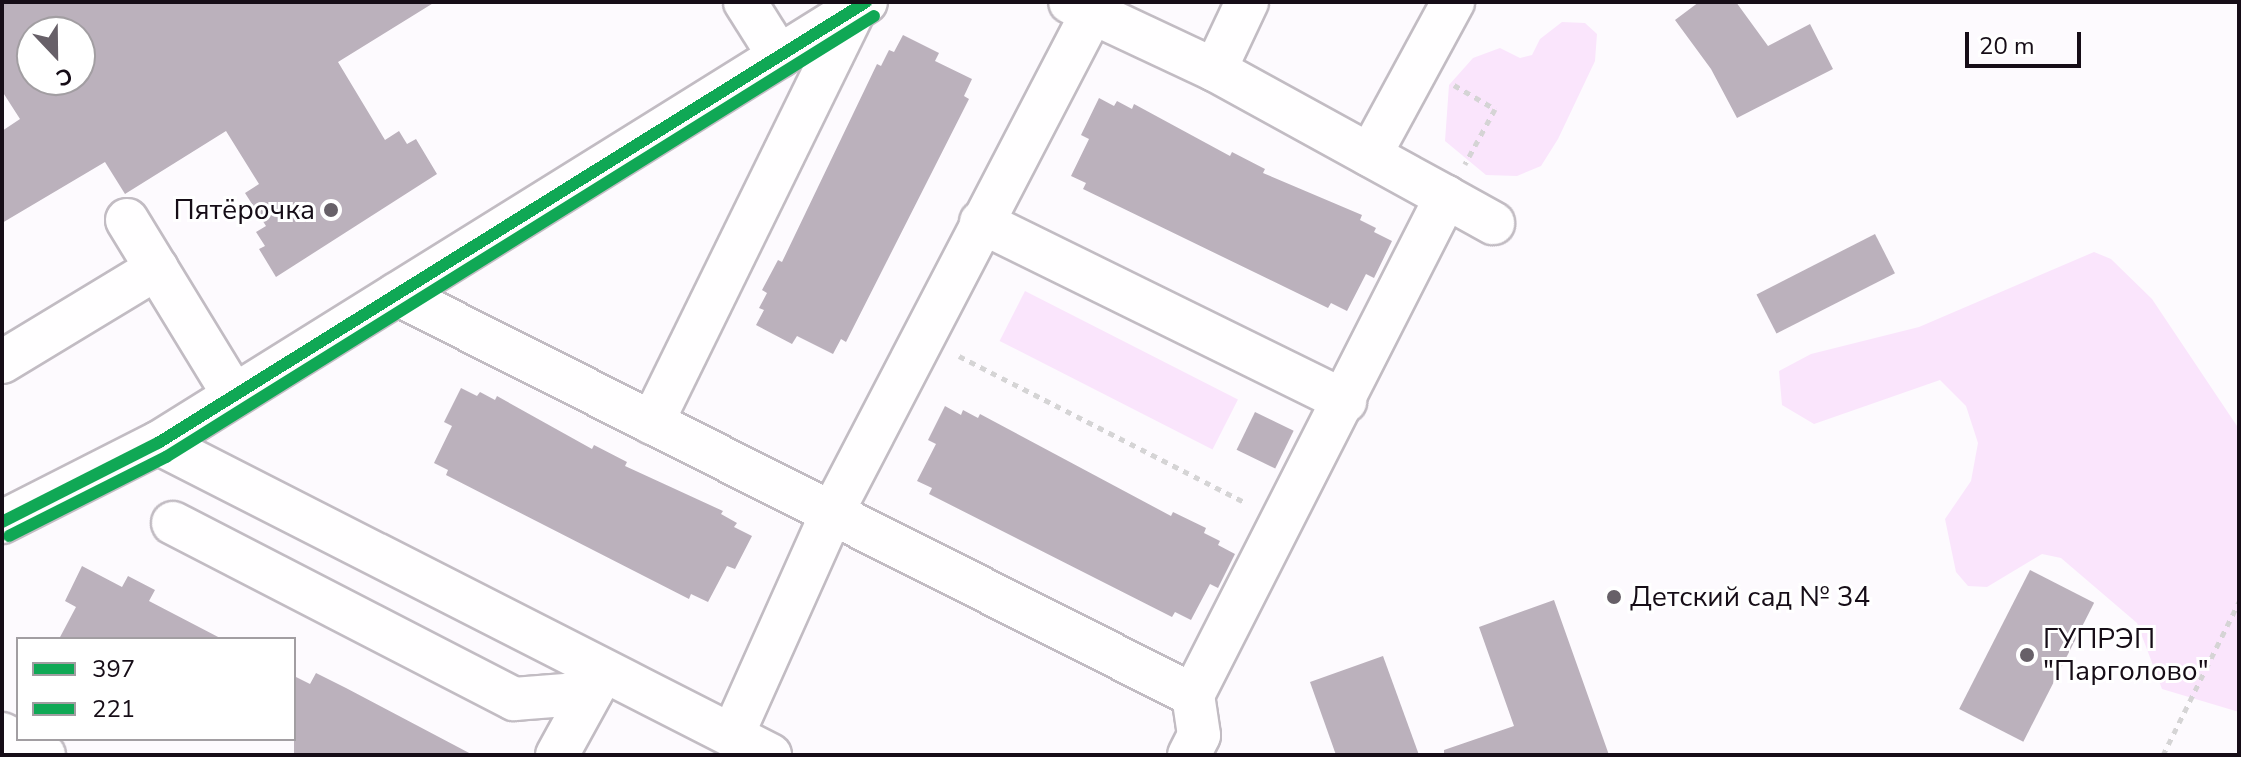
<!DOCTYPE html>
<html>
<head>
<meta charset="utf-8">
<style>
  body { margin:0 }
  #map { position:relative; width:2241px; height:757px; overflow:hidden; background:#fdfafe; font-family:"Nunito Sans",sans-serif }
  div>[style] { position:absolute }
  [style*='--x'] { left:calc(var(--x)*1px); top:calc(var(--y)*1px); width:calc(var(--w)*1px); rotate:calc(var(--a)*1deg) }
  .green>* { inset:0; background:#fae5fc; transform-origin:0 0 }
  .building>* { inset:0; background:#bbb1bc; transform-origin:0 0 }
  .path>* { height:5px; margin-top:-2.5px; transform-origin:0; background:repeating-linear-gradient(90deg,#d5d4d5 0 6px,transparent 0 12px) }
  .roads { filter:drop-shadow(2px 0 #c2bcc3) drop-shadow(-2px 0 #c2bcc3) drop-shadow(0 2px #c2bcc3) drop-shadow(0 -2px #c2bcc3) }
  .minor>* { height:42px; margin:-21px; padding:0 21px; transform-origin:21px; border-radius:21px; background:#fffeff }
  .bus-1>* { height:12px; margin:-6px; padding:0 6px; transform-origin:6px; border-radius:6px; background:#10a855 }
  .bus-2>* { height:12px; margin:-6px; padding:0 6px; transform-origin:6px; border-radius:6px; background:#10a855 }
  .dots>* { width:22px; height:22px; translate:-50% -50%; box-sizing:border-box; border:4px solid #fff; border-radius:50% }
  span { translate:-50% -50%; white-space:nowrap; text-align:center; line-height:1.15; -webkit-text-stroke:6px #fff; paint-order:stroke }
  .poi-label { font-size:28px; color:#160d17 }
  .right { translate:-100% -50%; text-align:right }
  .left { translate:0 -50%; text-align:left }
  .frame { position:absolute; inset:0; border:4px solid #160d17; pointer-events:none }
  .legend { position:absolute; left:16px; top:637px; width:280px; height:104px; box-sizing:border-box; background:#fff; border:2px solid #a29ea2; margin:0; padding:10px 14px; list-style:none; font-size:24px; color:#160d17 }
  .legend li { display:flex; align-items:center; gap:16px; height:40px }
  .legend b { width:40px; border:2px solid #a29ea2 }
  .north { position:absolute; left:16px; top:16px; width:80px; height:80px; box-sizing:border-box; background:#fff; border:2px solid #a29ea2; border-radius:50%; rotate:158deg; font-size:22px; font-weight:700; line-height:32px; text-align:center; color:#160d17 }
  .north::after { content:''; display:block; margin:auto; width:28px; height:36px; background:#676068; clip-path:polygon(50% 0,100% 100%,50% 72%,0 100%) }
  .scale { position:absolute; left:1965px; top:32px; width:116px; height:36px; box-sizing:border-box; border:4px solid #160d17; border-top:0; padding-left:10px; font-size:24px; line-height:28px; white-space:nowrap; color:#160d17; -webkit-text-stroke:6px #fff; paint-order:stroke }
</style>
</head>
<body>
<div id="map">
  <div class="green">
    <i style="clip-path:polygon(1562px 22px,1585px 23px,1597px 34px,1595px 61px,1558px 139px,1541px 166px,1517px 176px,1486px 175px,1445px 141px,1449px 85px,1473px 58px,1500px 48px,1520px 58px,1532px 55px,1540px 39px)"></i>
    <i style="clip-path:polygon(2094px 252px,2111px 259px,2152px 299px,2239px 429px,2239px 712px,2162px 689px,2137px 623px,2061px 558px,2042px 554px,1987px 587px,1968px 586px,1956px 572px,1945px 519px,1971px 481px,1978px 443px,1966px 406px,1940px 380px,1814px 424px,1782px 405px,1779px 371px,1811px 354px,1919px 327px)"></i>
    <i style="left:1025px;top:291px;width:239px;height:56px;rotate:27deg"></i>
  </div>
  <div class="building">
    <i style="clip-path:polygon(evenodd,2px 2px,435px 2px,338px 62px,385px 140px,399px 131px,407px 144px,416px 139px,437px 174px,276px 277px,259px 249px,265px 246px,256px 232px,266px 226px,245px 193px,259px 184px,226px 131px,125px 194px,105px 162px,2px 223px,2px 131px,20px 119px,2px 91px,2px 2px,32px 32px,80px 32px,80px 80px,32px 80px,32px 32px)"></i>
    <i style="clip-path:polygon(1699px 2px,1736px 2px,1768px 46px,1810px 24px,1833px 69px,1737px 118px,1711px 69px,1675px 20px)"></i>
    <i style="clip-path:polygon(903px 35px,939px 53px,935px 61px,972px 79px,964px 96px,969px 99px,846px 342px,841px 339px,833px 354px,797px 336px,792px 344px,756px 325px,764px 310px,759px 308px,767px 293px,762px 290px,778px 260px,782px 262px,877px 64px,881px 66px,889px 50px,894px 52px)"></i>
    <i style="clip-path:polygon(1099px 98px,1114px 106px,1117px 101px,1132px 109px,1134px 104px,1230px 156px,1232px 152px,1265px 169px,1263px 173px,1362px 215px,1360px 220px,1376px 228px,1374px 232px,1392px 241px,1374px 278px,1366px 274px,1347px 311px,1331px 303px,1328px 308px,1083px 189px,1086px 183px,1071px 176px,1089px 139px,1081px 135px)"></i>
    <i style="left:1875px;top:234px;width:44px;height:133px;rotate:63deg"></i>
    <i style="clip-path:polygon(461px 388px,477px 396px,480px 392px,495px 400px,497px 396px,592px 449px,594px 445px,627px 462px,625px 466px,723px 511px,721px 514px,737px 523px,734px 527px,752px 536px,735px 569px,727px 566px,708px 602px,691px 594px,689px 599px,446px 475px,448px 470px,434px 463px,452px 426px,444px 422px)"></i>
    <i style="clip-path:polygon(945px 406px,961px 415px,963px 410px,978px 418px,980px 414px,1171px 516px,1173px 512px,1206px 528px,1204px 533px,1220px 541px,1218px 545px,1235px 554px,1218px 588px,1210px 584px,1191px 620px,1175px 612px,1172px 617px,929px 494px,932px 488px,917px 481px,936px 444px,928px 440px)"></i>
    <i style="left:1255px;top:412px;width:43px;height:42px;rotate:26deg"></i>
    <i style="clip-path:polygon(82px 566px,122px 587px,128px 576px,155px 590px,149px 601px,222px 639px,59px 639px,76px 607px,65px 601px)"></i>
    <i style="left:2030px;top:570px;width:72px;height:156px;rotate:27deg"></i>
    <i style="clip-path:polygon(1554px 600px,1609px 755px,1444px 755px,1444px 750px,1514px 726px,1479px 627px)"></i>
    <i style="clip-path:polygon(1383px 656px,1419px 755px,1336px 755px,1310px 682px)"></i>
    <i style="clip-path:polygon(316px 673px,346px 688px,473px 755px,294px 755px,294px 676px,310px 684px)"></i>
  </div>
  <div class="path">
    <i style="--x:1454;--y:85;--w:48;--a:30.3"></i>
    <i style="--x:1495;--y:109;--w:63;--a:118.6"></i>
    <i style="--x:959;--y:356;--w:322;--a:27.1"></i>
    <i style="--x:2163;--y:755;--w:171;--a:-63.6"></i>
  </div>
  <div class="roads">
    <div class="minor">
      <i style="--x:745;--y:2;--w:64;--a:57.8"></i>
      <i style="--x:1215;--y:70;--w:75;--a:-64.8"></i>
      <i style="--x:1370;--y:155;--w:174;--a:-61.5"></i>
      <i style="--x:1446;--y:197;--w:54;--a:29"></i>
      <i style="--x:127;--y:220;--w:205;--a:58.6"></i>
      <i style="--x:981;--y:222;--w:406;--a:26.2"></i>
      <i style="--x:397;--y:294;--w:891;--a:26.74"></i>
      <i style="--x:1193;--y:695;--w:559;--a:-63.07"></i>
      <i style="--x:1446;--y:197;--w:264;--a:-151.2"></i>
      <i style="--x:1215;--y:70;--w:160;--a:-154.9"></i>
      <i style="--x:2;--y:362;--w:181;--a:-31.2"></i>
      <i style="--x:652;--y:423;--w:460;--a:-63.9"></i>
      <i style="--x:158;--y:443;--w:687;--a:27.01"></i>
      <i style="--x:2;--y:522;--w:175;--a:-26.9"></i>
      <i style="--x:158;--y:443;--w:834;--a:-31.92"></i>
      <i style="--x:173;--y:523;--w:384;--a:27.3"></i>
      <i style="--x:514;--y:699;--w:77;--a:-4.5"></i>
      <i style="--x:2;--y:734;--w:47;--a:26.6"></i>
      <i style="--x:733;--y:734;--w:242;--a:-65.9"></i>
      <i style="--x:832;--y:513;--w:561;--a:-62.52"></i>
      <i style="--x:557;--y:755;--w:94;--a:-61.2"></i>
      <i style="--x:1189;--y:755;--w:22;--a:-63"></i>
      <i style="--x:1199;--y:735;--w:40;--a:-98.5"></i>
    </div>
  </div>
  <div class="bus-1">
    <i style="--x:2;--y:522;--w:175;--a:-26.9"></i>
    <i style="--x:158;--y:443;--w:834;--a:-31.92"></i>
  </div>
  <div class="bus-2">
    <i style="--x:9;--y:536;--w:176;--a:-26.7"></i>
    <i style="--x:166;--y:457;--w:834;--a:-31.92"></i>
  </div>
  <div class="dots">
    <i style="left:331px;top:210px;background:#676068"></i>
    <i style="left:1614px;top:597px;background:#676068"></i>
    <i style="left:2027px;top:655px;background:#676068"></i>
  </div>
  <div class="poi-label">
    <span class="right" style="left:315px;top:210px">Пятёрочка</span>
    <span class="left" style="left:1630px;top:597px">Детский сад № 34</span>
    <span class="left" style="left:2043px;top:655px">ГУПРЭП<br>"Парголово"</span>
  </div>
  <div class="frame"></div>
  <ul class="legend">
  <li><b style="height:10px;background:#10a855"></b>397</li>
  <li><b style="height:10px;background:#10a855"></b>221</li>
  </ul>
  <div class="north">С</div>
  <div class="scale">20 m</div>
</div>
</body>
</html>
